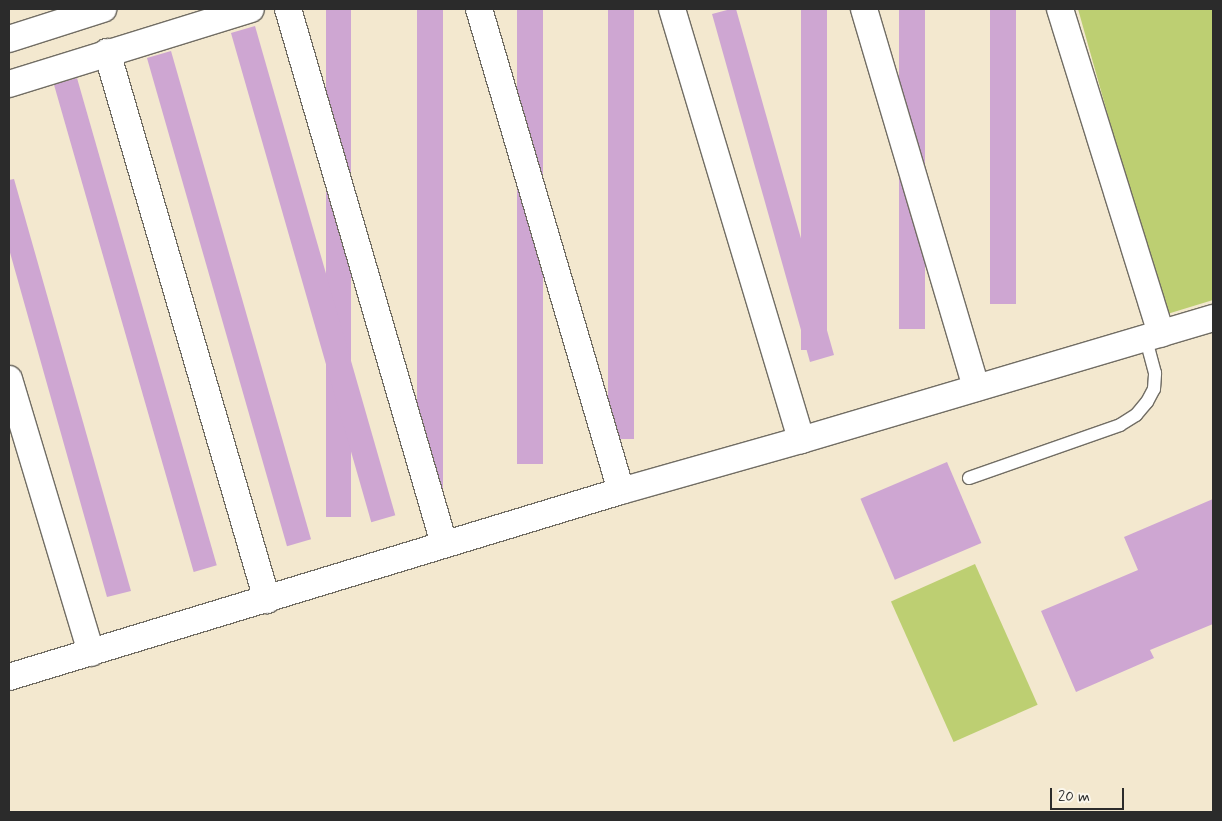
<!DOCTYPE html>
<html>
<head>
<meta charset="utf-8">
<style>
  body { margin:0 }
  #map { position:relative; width:1222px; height:821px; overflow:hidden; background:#f3e8cf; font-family:Mynerve,sans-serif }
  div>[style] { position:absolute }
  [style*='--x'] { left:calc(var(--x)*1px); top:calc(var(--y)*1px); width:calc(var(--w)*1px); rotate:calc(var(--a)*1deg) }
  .green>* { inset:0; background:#bdcf72; transform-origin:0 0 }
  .building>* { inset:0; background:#cea6d2; transform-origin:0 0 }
  .roads { filter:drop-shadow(1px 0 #716d64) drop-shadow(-1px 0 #716d64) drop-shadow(0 1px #716d64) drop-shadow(0 -1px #716d64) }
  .lane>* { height:12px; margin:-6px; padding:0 6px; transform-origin:6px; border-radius:6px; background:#fff }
  .street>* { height:26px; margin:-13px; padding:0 13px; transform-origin:13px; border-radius:13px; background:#fff }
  span { translate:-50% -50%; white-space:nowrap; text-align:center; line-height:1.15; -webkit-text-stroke:5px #fbf7ec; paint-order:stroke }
  .frame { position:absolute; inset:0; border:10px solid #2b2b2b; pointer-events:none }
  .scale { position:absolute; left:1050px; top:788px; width:74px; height:22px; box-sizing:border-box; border:2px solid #2b2b2b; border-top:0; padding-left:6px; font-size:15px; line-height:18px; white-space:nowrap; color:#2b2b2b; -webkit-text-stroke:4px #fbf7ec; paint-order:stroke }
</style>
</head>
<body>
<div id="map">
  <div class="green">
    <i style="clip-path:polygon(1078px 9px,1213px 9px,1213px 300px,1164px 315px)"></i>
    <i style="left:975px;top:564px;width:154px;height:92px;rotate:66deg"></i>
  </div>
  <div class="building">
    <i style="left:326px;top:9px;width:25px;height:508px"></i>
    <i style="left:417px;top:9px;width:26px;height:483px"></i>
    <i style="left:517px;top:9px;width:26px;height:455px"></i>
    <i style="left:608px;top:9px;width:26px;height:430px"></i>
    <i style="clip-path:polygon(731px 9px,736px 9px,834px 355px,810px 362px,712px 14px)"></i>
    <i style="left:801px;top:9px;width:26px;height:341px"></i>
    <i style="left:899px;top:9px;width:26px;height:320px"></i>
    <i style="left:990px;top:9px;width:26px;height:295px"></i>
    <i style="left:255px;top:26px;width:509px;height:25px;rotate:74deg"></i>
    <i style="left:171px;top:51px;width:508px;height:25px;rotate:74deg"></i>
    <i style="left:77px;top:78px;width:507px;height:24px;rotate:74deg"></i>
    <i style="clip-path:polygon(14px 179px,131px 591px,107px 597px,9px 249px,9px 180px)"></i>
    <i style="left:947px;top:462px;width:88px;height:94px;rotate:67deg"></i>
    <i style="clip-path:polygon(1213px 499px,1213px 624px,1150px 650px,1154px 658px,1076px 692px,1041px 611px,1138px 570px,1124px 537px)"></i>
  </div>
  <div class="roads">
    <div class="lane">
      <i style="--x:969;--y:478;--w:160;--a:-19.3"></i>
      <i style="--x:1120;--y:425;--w:19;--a:-32"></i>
      <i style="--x:1136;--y:415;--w:17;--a:-50"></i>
      <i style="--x:1147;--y:402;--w:15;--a:-62"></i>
      <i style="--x:1154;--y:389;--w:16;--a:-86"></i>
      <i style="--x:1155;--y:373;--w:35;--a:-105"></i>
    </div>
    <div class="street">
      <i style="--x:288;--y:9;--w:557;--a:73.74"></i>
      <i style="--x:479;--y:9;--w:502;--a:73.58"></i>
      <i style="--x:672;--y:9;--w:450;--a:73.3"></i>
      <i style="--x:864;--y:9;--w:395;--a:73.5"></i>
      <i style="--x:1060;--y:9;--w:340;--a:72.7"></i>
      <i style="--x:9;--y:39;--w:99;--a:-17.7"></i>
      <i style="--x:107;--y:52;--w:571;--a:73.72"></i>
      <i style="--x:9;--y:84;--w:253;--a:-17.2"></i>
      <i style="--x:9;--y:379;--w:286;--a:73.3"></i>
      <i style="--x:9;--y:677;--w:640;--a:-16.91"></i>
      <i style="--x:621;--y:491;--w:187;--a:-15.8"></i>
      <i style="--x:801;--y:440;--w:430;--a:-16.5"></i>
    </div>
  </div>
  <div class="frame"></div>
  <div class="scale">20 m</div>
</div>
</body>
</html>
